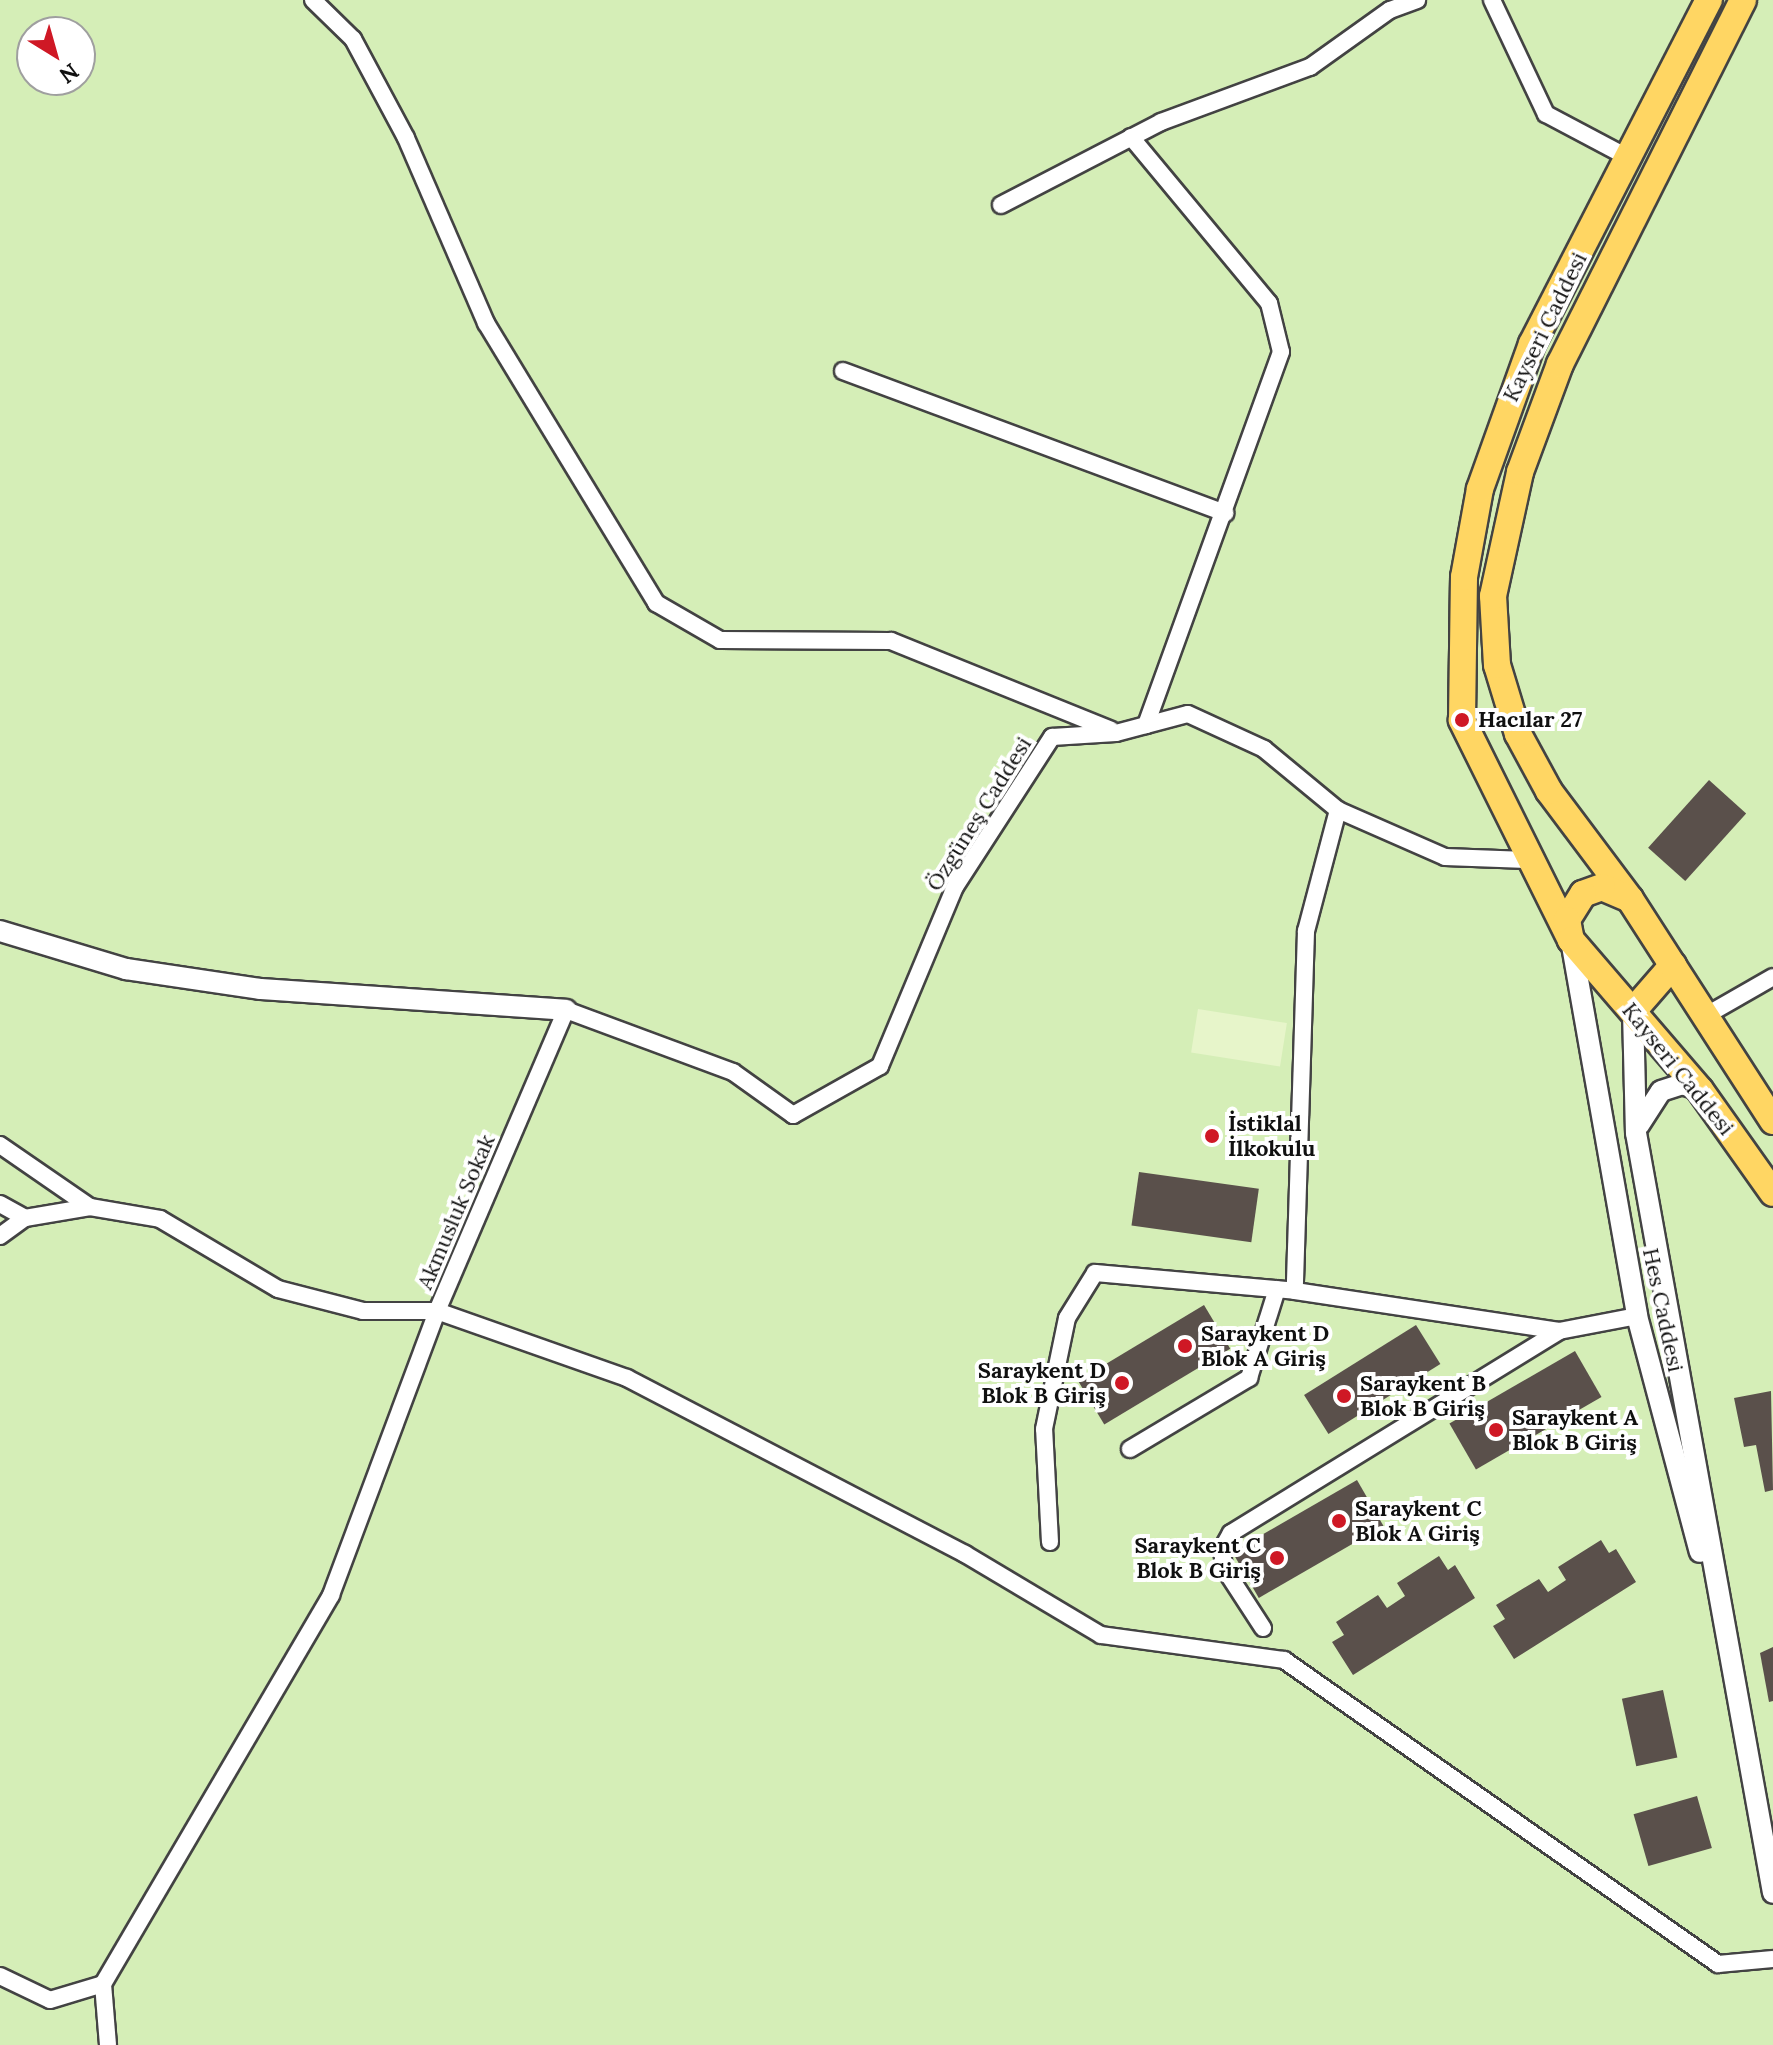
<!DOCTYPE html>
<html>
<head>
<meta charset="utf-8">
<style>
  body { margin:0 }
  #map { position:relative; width:1773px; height:2045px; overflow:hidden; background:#fffcf3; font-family:Lora,serif }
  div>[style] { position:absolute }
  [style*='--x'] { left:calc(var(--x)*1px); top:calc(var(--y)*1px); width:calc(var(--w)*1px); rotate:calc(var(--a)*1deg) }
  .green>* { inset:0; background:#d5eeb7 }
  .pitch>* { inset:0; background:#e7f5ca; transform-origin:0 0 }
  .building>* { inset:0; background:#5a504b; transform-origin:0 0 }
  .roads { filter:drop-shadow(2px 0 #434343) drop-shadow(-2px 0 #434343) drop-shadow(0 2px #434343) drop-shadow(0 -2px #434343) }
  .minor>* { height:16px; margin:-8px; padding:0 8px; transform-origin:8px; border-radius:8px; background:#fff }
  .tertiary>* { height:20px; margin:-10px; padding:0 10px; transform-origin:10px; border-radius:10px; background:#fff }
  .primary>* { height:26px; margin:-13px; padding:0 13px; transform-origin:13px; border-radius:13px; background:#ffd663 }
  .dots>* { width:22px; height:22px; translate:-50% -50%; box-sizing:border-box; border:4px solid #fff; border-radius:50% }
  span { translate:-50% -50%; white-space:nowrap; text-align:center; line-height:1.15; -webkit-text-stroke:8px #fff; paint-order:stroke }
  .street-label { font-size:22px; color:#101010 }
  .poi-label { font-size:22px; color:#101010; font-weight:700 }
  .left { translate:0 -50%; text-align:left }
  .right { translate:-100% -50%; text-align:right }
  .north { position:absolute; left:16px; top:16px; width:80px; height:80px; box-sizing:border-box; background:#fff; border:2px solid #9f9f9f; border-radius:50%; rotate:143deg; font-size:22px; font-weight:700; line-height:32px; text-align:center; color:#101010 }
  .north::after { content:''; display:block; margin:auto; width:28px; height:36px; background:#cf1825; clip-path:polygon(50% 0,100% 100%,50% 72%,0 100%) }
</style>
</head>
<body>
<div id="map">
  <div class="green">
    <i style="clip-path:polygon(evenodd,0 0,1773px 0,1773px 2045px,0 2045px,0 0,32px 32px,80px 32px,80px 80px,32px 80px,32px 32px)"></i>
  </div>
  <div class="pitch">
    <i style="left:1198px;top:1009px;width:90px;height:44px;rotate:9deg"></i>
  </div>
  <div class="building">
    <i style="left:1709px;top:780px;width:50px;height:91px;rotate:42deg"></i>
    <i style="left:1139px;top:1172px;width:121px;height:54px;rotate:8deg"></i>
    <i style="left:1204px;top:1305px;width:51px;height:147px;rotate:59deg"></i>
    <i style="left:1416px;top:1325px;width:46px;height:132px;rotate:58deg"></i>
    <i style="left:1575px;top:1351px;width:53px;height:145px;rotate:60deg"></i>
    <i style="clip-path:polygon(1771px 1391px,1773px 1490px,1765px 1492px,1756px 1445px,1744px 1447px,1734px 1398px)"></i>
    <i style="left:1357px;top:1480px;width:53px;height:144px;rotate:60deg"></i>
    <i style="clip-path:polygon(1601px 1540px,1609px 1553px,1616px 1549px,1636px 1582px,1514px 1659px,1493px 1626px,1505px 1619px,1496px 1605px,1539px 1579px,1548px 1592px,1566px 1580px,1558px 1567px)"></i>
    <i style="clip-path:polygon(1439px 1556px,1448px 1570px,1455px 1565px,1475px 1598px,1353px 1675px,1332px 1642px,1344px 1635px,1336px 1622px,1378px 1595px,1387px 1608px,1405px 1596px,1397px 1583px)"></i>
    <i style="clip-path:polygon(1773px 1647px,1773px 1701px,1769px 1702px,1760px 1653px)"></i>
    <i style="left:1663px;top:1690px;width:69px;height:42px;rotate:78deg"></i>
    <i style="left:1697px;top:1796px;width:54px;height:66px;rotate:74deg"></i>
  </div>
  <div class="roads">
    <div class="minor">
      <i style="--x:313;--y:0;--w:56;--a:44.3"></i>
      <i style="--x:353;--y:39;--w:112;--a:61.8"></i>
      <i style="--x:406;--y:138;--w:202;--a:66.6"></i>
      <i style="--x:486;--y:323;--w:328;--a:58.7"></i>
      <i style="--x:656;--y:603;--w:74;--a:30"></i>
      <i style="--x:720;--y:640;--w:171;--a:0.3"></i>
      <i style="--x:891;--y:641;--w:237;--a:22"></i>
      <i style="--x:1492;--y:0;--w:126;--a:64.7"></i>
      <i style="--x:1546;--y:114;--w:94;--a:27.9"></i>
      <i style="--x:1131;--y:137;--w:216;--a:50.3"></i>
      <i style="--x:1269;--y:303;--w:50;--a:76.2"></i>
      <i style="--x:1281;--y:352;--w:397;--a:109.9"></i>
      <i style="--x:1001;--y:205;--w:180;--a:-27.4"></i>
      <i style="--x:1161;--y:122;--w:159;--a:-20.3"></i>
      <i style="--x:1310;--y:67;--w:98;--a:-35.5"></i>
      <i style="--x:1390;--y:10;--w:29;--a:-20"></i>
      <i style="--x:843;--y:371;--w:408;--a:20.4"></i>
      <i style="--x:1338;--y:810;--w:125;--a:104.8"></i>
      <i style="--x:1306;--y:931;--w:360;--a:91.8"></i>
      <i style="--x:1295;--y:1291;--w:267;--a:8.6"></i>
      <i style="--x:1559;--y:1331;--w:79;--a:-10.9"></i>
      <i style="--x:1705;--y:1016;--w:78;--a:-29.8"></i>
      <i style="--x:0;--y:1145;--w:109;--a:34.6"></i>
      <i style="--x:0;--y:1204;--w:29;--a:29"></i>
      <i style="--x:0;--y:1236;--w:31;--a:-36"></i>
      <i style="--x:25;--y:1218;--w:66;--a:-9.6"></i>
      <i style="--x:90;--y:1207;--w:71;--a:9.7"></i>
      <i style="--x:160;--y:1219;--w:137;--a:30.7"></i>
      <i style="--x:278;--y:1289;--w:88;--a:14.5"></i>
      <i style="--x:363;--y:1311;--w:74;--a:0"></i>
      <i style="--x:437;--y:1311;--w:327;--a:-66.8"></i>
      <i style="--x:566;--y:1010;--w:178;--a:20.4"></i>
      <i style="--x:733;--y:1072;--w:74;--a:35.6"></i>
      <i style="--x:793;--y:1115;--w:100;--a:-29.4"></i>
      <i style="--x:880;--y:1066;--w:194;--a:-67.3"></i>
      <i style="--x:955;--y:887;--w:179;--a:-57.1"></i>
      <i style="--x:1052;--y:737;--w:64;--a:-3.6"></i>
      <i style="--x:1116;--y:733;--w:74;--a:-14.8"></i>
      <i style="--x:1188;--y:714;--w:84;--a:24.7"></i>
      <i style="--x:1264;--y:749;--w:96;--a:39.5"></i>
      <i style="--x:1338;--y:810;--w:117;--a:23.7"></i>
      <i style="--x:1445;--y:857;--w:82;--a:2.1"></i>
      <i style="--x:1130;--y:1449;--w:139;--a:-30.8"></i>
      <i style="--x:1249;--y:1378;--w:93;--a:-72.5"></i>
      <i style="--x:1050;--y:1542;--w:113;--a:-93"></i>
      <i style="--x:1044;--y:1429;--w:113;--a:-78.3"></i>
      <i style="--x:1067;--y:1318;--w:53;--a:-58.1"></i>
      <i style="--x:1095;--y:1273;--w:201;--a:5.1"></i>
      <i style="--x:1263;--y:1628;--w:72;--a:-123"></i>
      <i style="--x:1224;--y:1568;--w:19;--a:-96"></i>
      <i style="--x:1222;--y:1549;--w:18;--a:-61"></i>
      <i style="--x:1231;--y:1533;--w:385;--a:-31.6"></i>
      <i style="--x:0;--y:1976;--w:55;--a:25.6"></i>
      <i style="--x:50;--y:2000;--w:55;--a:-16.8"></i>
      <i style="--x:103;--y:1984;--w:451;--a:-59.6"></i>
      <i style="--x:331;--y:1595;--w:303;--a:-69.5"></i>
      <i style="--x:437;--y:1311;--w:201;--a:19.4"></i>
      <i style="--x:627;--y:1378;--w:381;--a:27.5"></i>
      <i style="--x:965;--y:1554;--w:158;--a:30.8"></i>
      <i style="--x:1101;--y:1635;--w:185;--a:7.8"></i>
      <i style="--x:1284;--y:1660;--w:530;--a:35.01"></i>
      <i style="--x:1718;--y:1964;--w:55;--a:-5.2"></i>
      <i style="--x:103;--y:1984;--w:61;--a:85.3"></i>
    </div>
    <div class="tertiary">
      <i style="--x:0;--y:931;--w:132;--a:16.8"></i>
      <i style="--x:126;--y:969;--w:135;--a:8.5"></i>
      <i style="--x:260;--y:989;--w:307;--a:3.9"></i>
      <i style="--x:1571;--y:940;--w:382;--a:80"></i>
      <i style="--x:1637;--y:1316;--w:244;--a:75.1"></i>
      <i style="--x:1633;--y:1011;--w:122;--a:88.6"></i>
      <i style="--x:1636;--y:1133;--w:772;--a:79.78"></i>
      <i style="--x:1639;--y:1125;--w:40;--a:-57.1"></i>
      <i style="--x:1661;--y:1091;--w:22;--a:-18"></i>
      <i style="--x:1682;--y:1084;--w:19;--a:18"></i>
    </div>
    <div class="primary">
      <i style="--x:1630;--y:899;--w:135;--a:-126.9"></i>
      <i style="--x:1549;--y:791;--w:65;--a:-118.5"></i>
      <i style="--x:1518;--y:734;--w:72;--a:-106.9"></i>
      <i style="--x:1497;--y:665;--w:69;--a:-93.3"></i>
      <i style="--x:1493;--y:596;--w:127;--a:-77.7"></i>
      <i style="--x:1520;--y:472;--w:115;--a:-69.7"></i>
      <i style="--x:1560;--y:364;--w:407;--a:-63.3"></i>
      <i style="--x:1571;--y:940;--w:246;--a:-116.4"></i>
      <i style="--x:1462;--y:720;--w:143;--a:-89.2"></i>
      <i style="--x:1464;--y:577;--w:89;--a:-79.7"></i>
      <i style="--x:1480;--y:489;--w:154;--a:-70.3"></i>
      <i style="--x:1532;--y:344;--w:387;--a:-62.8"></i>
      <i style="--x:1633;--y:1011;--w:61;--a:-49"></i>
      <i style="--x:1773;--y:1121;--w:264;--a:-122.8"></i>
      <i style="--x:1630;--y:899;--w:30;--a:-157"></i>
      <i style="--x:1602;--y:887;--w:20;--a:160"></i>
      <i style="--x:1583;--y:894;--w:31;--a:122"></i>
      <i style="--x:1567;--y:920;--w:20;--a:79"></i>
      <i style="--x:1571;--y:940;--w:198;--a:49.3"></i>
      <i style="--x:1700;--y:1090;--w:126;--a:54.7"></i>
    </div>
  </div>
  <div class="dots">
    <i style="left:1462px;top:720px;background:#cf1825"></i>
    <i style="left:1212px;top:1136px;background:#cf1825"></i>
    <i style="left:1185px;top:1346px;background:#cf1825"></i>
    <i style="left:1122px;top:1383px;background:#cf1825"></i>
    <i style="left:1344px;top:1396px;background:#cf1825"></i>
    <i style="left:1496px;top:1430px;background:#cf1825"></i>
    <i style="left:1339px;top:1521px;background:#cf1825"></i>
    <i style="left:1277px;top:1558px;background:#cf1825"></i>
  </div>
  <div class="street-label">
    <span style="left:1545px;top:327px;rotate:-64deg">Kayseri Caddesi</span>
    <span style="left:979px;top:814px;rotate:-58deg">Özgüneş Caddesi</span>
    <span style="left:1678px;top:1069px;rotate:51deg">Kayseri Caddesi</span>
    <span style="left:456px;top:1212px;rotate:-67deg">Akmusluk Sokak</span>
    <span style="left:1663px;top:1310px;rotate:78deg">Hes Caddesi</span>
  </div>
  <div class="poi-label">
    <span class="left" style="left:1478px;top:720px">Hacılar 27</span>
    <span class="left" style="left:1228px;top:1136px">İstiklal<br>İlkokulu</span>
    <span class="left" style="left:1201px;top:1346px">Saraykent D<br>Blok A Giriş</span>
    <span class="right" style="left:1106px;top:1383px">Saraykent D<br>Blok B Giriş</span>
    <span class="left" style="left:1360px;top:1396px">Saraykent B<br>Blok B Giriş</span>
    <span class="left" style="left:1512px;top:1430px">Saraykent A<br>Blok B Giriş</span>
    <span class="left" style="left:1355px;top:1521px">Saraykent C<br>Blok A Giriş</span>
    <span class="right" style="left:1261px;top:1558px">Saraykent C<br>Blok B Giriş</span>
  </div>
  <div class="north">N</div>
</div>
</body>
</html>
